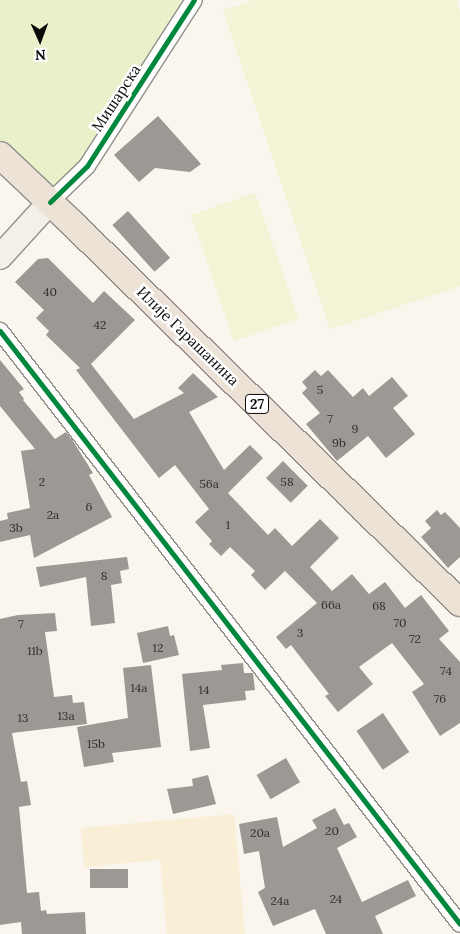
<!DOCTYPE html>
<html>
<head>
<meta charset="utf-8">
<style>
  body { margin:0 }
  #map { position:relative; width:460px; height:934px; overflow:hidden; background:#faf5ed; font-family:Lora,serif }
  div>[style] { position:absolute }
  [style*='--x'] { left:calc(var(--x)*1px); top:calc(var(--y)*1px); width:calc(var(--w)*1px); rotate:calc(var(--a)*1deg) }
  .farmland>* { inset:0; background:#f9efd7 }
  .green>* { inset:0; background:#e9f1ca }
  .pitch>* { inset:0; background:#f2f4d5; transform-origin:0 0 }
  .building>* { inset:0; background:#9c9894; transform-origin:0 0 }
  .roads { filter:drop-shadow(1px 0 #93908d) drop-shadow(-1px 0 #93908d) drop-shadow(0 1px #93908d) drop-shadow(0 -1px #93908d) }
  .street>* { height:16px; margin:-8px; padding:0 8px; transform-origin:8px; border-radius:8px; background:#fefefc }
  .secondary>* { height:24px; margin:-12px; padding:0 12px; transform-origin:12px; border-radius:12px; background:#f4f0e7 }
  .primary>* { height:26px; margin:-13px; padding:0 13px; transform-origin:13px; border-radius:13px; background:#ece2d6 }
  .cycleway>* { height:5px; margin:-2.5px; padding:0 2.5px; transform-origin:2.5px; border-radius:2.5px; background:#00873e }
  span { translate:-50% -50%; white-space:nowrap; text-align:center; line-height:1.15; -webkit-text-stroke:5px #fff; paint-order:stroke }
  .number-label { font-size:12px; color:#2f2e2d }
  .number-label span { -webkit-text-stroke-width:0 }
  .shield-label span { padding:1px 4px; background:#fff; border:1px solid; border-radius:4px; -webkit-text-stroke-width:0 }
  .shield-label { font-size:14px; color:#0b0b0b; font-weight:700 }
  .street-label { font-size:15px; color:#0b0b0b }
  .north { position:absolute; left:15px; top:15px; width:50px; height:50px; -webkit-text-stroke:4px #fff; paint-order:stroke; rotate:178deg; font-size:14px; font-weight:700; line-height:20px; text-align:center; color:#0b0b0b }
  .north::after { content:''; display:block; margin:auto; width:18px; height:22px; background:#0b0b0b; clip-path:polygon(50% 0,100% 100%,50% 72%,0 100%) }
</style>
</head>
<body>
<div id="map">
  <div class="farmland">
    <i style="clip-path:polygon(234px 814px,245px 934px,167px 934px,160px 860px,84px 867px,81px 828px)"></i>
  </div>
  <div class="green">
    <i style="clip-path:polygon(0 0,192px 0,87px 166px,50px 202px,0 156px)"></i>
  </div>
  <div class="pitch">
    <i style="clip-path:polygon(254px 0,456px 0,460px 12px,460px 286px,330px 329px,223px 10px)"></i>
    <i style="left:255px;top:193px;width:133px;height:68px;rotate:71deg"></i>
  </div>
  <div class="building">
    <i style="clip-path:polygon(158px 116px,201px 164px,190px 172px,155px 168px,139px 182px,114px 155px)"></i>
    <i style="left:128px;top:211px;width:63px;height:21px;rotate:48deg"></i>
    <i style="clip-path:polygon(48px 258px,93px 303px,104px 291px,135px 320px,91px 364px,134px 419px,184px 393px,178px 388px,193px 373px,218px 397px,189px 412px,224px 470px,250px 445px,263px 458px,228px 493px,268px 535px,275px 528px,292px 546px,320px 519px,339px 538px,310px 567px,332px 591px,352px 574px,369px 594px,385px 582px,405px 608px,421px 595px,449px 631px,439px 639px,460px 662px,460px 723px,440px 736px,412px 692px,424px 684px,392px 643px,359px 667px,373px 684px,338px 712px,325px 696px,329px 694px,291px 645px,286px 649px,276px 637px,317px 603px,285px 571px,265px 590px,251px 575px,255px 571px,230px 547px,221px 556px,209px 544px,212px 541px,195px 522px,209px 509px,175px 465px,159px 478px,76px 370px,80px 368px,46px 335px,49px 331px,36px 318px,44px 310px,15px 282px,38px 259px)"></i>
    <i style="clip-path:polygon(0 360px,24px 389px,19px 392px,24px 399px,23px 400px,55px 439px,66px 432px,73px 441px,93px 473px,89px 475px,112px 517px,34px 558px,30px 535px,0 542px,0 521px,8px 519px,7px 513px,30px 508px,21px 451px,35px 449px,0 406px)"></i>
    <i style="clip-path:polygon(315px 370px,321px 376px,328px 370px,353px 397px,363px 388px,369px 396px,392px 377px,408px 396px,393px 408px,415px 434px,386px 458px,368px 436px,337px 461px,306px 424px,320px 413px,302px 393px,307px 388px,302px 382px)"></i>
    <i style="left:283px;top:461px;width:35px;height:24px;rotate:45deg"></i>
    <i style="clip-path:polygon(437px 510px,441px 515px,445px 512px,460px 528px,460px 557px,448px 568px,421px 537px,431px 528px,425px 521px)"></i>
    <i style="clip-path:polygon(127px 557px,129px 569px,120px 571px,122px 583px,111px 585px,115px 623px,91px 626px,86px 577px,40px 587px,36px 567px)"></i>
    <i style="clip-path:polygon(55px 613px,57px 631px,45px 632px,54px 697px,72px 695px,73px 703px,84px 702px,87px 724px,12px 733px,21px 782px,27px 781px,31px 805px,19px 807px,27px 893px,39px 892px,41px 911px,46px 910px,47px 914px,85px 912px,86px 934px,22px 934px,21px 922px,0 925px,0 619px,18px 615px)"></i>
    <i style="clip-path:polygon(168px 626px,170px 636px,174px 635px,179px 655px,143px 663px,137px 633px)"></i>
    <i style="clip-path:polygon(243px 663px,244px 673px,253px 673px,255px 690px,245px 691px,246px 700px,203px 705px,210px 748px,190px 751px,182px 674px,222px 670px,221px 665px)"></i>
    <i style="clip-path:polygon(151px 665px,161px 747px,112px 753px,114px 762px,84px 767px,77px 727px,128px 718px,123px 668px)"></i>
    <i style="left:383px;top:713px;width:47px;height:32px;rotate:56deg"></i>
    <i style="left:286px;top:758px;width:28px;height:34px;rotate:60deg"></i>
    <i style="clip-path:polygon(208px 775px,216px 804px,173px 814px,167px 789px,193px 786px,192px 779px)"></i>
    <i style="clip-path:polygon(335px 808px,344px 825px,349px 823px,357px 837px,337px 848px,362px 902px,408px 880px,416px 896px,375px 916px,383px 934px,326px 934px,315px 909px,273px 926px,258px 892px,265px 888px,259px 851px,244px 854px,239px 824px,277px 817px,283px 847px,317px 828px,312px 820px)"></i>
    <i style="left:90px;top:869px;width:38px;height:19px"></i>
  </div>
  <div class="roads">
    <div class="street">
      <i style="--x:50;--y:202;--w:52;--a:-44.2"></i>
      <i style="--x:87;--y:166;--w:197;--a:-57.2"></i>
      <i style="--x:0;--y:331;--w:750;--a:52.2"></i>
    </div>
    <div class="secondary">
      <i style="--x:0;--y:257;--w:74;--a:-47.7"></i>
    </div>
    <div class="primary">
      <i style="--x:0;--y:155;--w:99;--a:43.4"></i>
      <i style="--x:72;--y:223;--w:543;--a:44.4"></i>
    </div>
  </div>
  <div class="cycleway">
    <i style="--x:50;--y:202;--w:52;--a:-44.2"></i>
    <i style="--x:87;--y:166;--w:197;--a:-57.2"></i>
    <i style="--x:0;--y:331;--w:750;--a:52.2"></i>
  </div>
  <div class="number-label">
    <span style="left:50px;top:292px">40</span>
    <span style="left:100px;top:325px">42</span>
    <span style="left:320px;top:390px">5</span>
    <span style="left:330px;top:419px">7</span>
    <span style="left:355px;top:429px">9</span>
    <span style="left:339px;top:443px">9b</span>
    <span style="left:42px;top:482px">2</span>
    <span style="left:287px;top:482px">58</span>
    <span style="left:209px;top:484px">56a</span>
    <span style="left:89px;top:507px">6</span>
    <span style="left:53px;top:515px">2a</span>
    <span style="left:228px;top:525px">1</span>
    <span style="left:16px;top:528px">3b</span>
    <span style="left:104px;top:576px">8</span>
    <span style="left:331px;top:605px">66a</span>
    <span style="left:379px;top:606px">68</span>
    <span style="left:400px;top:623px">70</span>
    <span style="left:21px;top:624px">7</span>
    <span style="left:300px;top:633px">3</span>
    <span style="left:415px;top:639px">72</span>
    <span style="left:158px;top:648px">12</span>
    <span style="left:35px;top:651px">11b</span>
    <span style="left:446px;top:671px">74</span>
    <span style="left:139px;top:688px">14a</span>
    <span style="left:204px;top:690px">14</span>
    <span style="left:440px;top:699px">76</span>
    <span style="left:66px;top:716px">13a</span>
    <span style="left:23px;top:718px">13</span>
    <span style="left:96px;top:744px">15b</span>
    <span style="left:332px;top:831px">20</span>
    <span style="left:260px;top:833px">20a</span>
    <span style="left:336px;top:899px">24</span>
    <span style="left:280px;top:901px">24a</span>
  </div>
  <div class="shield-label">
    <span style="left:257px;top:404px">27</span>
  </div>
  <div class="street-label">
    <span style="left:116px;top:98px;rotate:-57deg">Мишарска</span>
    <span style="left:188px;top:336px;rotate:44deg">Илије Гарашанина</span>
  </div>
  <div class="north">N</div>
</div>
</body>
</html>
